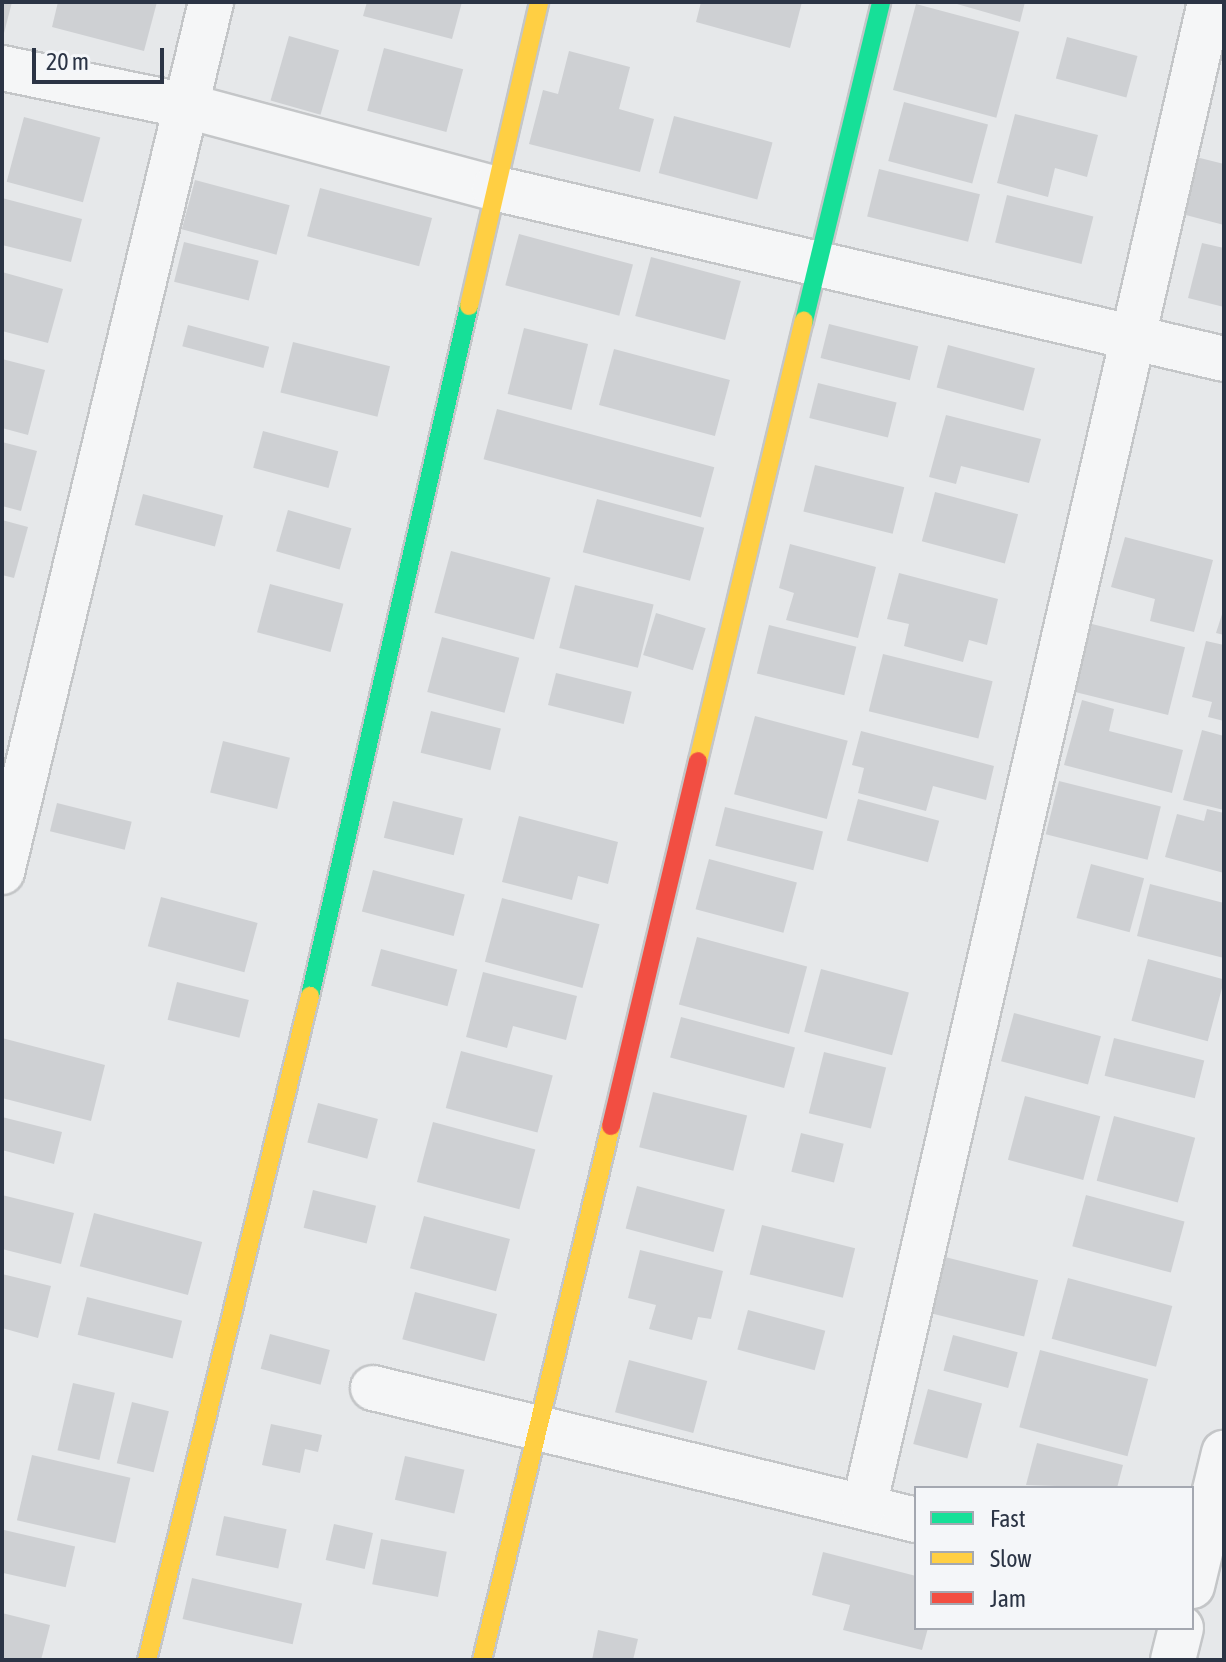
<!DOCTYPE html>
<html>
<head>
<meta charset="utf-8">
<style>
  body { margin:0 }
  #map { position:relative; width:1226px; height:1662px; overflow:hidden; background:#e6e8ea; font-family:"Asap Condensed",sans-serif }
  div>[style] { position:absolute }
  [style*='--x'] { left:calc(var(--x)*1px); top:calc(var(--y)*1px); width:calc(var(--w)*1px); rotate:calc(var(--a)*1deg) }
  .building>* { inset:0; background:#ced0d3; transform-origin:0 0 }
  .roads { filter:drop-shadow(2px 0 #c4c6c8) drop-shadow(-2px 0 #c4c6c8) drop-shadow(0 2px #c4c6c8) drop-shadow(0 -2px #c4c6c8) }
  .street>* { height:44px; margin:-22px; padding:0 22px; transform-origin:22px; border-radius:22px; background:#f5f6f7 }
  .fast>* { height:18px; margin:-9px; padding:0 9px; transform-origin:9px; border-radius:9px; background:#16e098 }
  .slow>* { height:18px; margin:-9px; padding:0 9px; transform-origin:9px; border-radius:9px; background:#ffcf43 }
  .jam>* { height:18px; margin:-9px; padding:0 9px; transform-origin:9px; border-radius:9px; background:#f24e42 }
  span { translate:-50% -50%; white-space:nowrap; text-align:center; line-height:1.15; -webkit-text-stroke:6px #f4f6f9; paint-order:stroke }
  .frame { position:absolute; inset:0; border:4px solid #2b3445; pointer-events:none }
  .legend { position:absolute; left:914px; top:1486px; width:280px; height:144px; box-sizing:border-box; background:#f4f6f9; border:2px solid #a4a8b1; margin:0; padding:10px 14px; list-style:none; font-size:24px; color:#2b3445 }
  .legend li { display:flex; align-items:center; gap:16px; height:40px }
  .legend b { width:40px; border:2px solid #a4a8b1 }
  .scale { position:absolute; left:32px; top:48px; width:132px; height:36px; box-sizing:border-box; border:4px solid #2b3445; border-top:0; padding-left:10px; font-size:24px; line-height:28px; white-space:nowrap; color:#2b3445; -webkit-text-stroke:6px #f4f6f9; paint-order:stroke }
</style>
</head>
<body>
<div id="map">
  <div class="building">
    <i style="clip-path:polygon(2px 2px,12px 2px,3px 37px,2px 37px)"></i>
    <i style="clip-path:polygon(58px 2px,157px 2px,144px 51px,52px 27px)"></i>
    <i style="clip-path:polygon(367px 2px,462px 2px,452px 39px,363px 16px)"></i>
    <i style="clip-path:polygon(701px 2px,802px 2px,790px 48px,696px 22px)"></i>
    <i style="clip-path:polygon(950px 2px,1025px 2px,1020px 22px)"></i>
    <i style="left:916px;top:4px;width:107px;height:89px;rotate:15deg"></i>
    <i style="left:289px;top:36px;width:52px;height:67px;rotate:16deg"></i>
    <i style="left:1067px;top:37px;width:73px;height:43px;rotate:15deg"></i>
    <i style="left:384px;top:48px;width:82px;height:65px;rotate:15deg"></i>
    <i style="clip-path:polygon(569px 51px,630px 67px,619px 109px,654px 119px,640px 172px,529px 144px,543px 90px,558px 94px)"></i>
    <i style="left:904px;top:102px;width:87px;height:61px;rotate:15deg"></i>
    <i style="clip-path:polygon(1015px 114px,1098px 135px,1087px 177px,1055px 168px,1048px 197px,997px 183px)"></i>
    <i style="left:674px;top:116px;width:102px;height:59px;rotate:15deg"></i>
    <i style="left:24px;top:117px;width:79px;height:67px;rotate:15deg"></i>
    <i style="clip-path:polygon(1196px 157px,1224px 164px,1224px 225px,1182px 214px)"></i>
    <i style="left:879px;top:169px;width:104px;height:49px;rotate:14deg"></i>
    <i style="left:195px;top:180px;width:98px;height:51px;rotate:15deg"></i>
    <i style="left:320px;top:188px;width:116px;height:50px;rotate:15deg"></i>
    <i style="left:1007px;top:195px;width:89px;height:49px;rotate:14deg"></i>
    <i style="clip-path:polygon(2px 198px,82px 219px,71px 262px,2px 245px)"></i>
    <i style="left:519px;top:234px;width:118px;height:53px;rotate:15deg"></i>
    <i style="left:184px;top:242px;width:77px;height:41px;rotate:14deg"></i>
    <i style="clip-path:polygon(1202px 243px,1224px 248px,1224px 307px,1188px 298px)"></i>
    <i style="left:651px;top:257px;width:93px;height:61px;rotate:15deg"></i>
    <i style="clip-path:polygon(2px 272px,63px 289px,48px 343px,2px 331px)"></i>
    <i style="left:829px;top:324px;width:92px;height:35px;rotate:14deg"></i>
    <i style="left:188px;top:325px;width:84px;height:22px;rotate:15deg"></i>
    <i style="left:524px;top:328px;width:66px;height:68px;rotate:14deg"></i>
    <i style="left:293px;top:342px;width:100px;height:52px;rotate:14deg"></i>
    <i style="left:948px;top:345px;width:90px;height:44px;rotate:15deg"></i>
    <i style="left:614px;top:349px;width:120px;height:58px;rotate:15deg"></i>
    <i style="clip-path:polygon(2px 359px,45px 370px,28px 435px,2px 428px)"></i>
    <i style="left:818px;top:383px;width:81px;height:36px;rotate:14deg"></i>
    <i style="left:497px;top:409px;width:225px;height:52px;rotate:15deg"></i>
    <i style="clip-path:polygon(946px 415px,1041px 439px,1029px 483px,961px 466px,956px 484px,929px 477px)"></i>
    <i style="left:263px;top:431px;width:78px;height:38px;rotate:15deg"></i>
    <i style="clip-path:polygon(2px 442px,37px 451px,21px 511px,2px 506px)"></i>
    <i style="left:815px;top:465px;width:92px;height:48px;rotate:14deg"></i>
    <i style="left:935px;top:492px;width:86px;height:51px;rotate:15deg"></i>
    <i style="left:143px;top:494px;width:83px;height:32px;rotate:15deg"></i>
    <i style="left:597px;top:499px;width:111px;height:55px;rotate:15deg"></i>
    <i style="left:288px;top:510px;width:66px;height:43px;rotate:16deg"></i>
    <i style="clip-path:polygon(2px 520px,28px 527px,14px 578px,2px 575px)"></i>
    <i style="clip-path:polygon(1125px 537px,1213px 560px,1194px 632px,1150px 621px,1155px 599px,1111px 587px)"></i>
    <i style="clip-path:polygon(790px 544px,876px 567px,858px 638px,786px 620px,794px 593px,779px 588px)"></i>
    <i style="left:451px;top:551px;width:103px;height:64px;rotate:15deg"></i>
    <i style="clip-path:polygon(899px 573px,998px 599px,987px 645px,969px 640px,963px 662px,904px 646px,909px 624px,887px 619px)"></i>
    <i style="left:270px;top:584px;width:76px;height:50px;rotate:15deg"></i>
    <i style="left:575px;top:585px;width:81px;height:65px;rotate:14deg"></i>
    <i style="clip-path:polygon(1224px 608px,1224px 635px,1216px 633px)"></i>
    <i style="left:656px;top:613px;width:52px;height:44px;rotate:17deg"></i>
    <i style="left:1088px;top:623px;width:100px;height:70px;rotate:14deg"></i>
    <i style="left:769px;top:625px;width:90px;height:50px;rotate:14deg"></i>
    <i style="left:442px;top:637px;width:80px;height:57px;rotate:15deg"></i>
    <i style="clip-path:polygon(1206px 641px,1224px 645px,1224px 721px,1208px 717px,1212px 702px,1192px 697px)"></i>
    <i style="left:883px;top:654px;width:113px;height:59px;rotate:14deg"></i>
    <i style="left:556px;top:673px;width:78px;height:33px;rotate:14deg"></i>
    <i style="clip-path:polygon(1082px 700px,1114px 709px,1109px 731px,1183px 750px,1172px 793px,1064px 765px)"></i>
    <i style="left:431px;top:711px;width:72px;height:43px;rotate:14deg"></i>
    <i style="left:755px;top:716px;width:96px;height:81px;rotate:15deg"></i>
    <i style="clip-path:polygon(1202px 730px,1224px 736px,1224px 810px,1183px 800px)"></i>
    <i style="clip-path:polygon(861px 731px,994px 766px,986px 800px,933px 786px,926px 811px,858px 793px,864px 768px,852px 765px)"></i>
    <i style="left:223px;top:741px;width:69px;height:53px;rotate:14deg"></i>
    <i style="left:1059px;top:781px;width:105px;height:55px;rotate:14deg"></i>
    <i style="left:858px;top:799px;width:84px;height:43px;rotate:15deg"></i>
    <i style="left:393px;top:801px;width:72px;height:38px;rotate:14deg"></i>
    <i style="left:57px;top:803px;width:77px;height:29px;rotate:14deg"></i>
    <i style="left:725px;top:807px;width:101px;height:40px;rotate:14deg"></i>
    <i style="clip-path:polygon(1207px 809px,1224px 813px,1224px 873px,1165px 857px,1177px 814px,1204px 821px)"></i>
    <i style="clip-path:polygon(519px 816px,618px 842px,608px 884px,578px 876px,572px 900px,502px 882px)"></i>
    <i style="left:709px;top:859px;width:91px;height:52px;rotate:15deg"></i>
    <i style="left:1091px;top:864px;width:55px;height:56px;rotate:15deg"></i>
    <i style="left:373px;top:870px;width:95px;height:43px;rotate:15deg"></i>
    <i style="clip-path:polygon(1150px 884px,1224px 903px,1224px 958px,1137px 936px)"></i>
    <i style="left:161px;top:897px;width:100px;height:51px;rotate:15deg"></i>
    <i style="left:502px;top:898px;width:101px;height:66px;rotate:15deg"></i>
    <i style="left:697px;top:937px;width:114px;height:70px;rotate:15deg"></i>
    <i style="left:381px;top:949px;width:79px;height:38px;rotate:15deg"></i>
    <i style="left:1148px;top:959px;width:79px;height:64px;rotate:15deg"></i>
    <i style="left:821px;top:969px;width:91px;height:65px;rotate:15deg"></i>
    <i style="clip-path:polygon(483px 972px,577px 996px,566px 1040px,513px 1026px,507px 1048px,466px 1037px)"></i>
    <i style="left:177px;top:982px;width:74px;height:39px;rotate:14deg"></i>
    <i style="left:1014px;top:1013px;width:90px;height:50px;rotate:15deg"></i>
    <i style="left:681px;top:1017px;width:118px;height:42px;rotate:15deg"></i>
    <i style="clip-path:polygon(2px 1038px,105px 1065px,91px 1121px,2px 1098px)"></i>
    <i style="left:1114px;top:1038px;width:93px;height:39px;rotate:14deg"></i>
    <i style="left:461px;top:1051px;width:95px;height:59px;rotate:15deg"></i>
    <i style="left:824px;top:1052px;width:64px;height:63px;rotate:14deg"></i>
    <i style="left:653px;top:1092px;width:97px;height:57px;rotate:14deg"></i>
    <i style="left:1025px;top:1096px;width:78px;height:66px;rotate:15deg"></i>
    <i style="left:318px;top:1103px;width:62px;height:41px;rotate:15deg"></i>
    <i style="left:1114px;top:1116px;width:84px;height:67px;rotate:15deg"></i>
    <i style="clip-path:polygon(2px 1117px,62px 1132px,54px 1164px,2px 1150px)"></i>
    <i style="left:433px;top:1122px;width:106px;height:62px;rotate:15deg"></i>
    <i style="left:801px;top:1133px;width:44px;height:40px;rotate:14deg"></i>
    <i style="left:637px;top:1186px;width:91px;height:44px;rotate:15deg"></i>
    <i style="left:313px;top:1190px;width:65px;height:39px;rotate:14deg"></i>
    <i style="clip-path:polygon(2px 1195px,74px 1213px,61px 1264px,2px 1249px)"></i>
    <i style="left:1086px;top:1195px;width:102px;height:53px;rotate:15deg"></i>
    <i style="left:94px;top:1213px;width:112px;height:55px;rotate:15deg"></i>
    <i style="left:424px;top:1216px;width:89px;height:54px;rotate:15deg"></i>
    <i style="left:762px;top:1225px;width:96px;height:51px;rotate:14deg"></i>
    <i style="clip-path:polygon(640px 1250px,723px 1271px,711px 1319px,698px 1317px,692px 1340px,649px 1329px,656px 1305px,628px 1298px)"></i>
    <i style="left:945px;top:1257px;width:96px;height:58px;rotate:14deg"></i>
    <i style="clip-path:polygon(2px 1274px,51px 1286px,38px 1338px,2px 1328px)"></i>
    <i style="left:1068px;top:1278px;width:108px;height:63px;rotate:15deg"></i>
    <i style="left:415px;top:1292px;width:85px;height:49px;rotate:15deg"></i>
    <i style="left:87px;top:1297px;width:98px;height:39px;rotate:14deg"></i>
    <i style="left:748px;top:1310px;width:80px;height:41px;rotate:15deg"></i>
    <i style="left:270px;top:1334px;width:62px;height:36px;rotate:15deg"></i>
    <i style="left:953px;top:1335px;width:67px;height:37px;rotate:15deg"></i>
    <i style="left:1040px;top:1350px;width:112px;height:80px;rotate:15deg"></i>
    <i style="left:629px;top:1360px;width:81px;height:54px;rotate:15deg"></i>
    <i style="left:73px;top:1383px;width:43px;height:69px;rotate:13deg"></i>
    <i style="left:928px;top:1389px;width:56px;height:57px;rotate:15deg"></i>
    <i style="left:132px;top:1402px;width:38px;height:63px;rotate:14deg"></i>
    <i style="clip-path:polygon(271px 1424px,322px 1435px,318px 1452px,305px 1449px,300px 1473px,262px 1465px)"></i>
    <i style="clip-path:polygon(1037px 1443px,1123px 1465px,1117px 1488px,1026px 1485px)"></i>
    <i style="left:32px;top:1455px;width:101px;height:67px;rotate:13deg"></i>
    <i style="left:405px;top:1456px;width:61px;height:45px;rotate:13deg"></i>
    <i style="left:224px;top:1516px;width:64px;height:40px;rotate:12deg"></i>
    <i style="left:334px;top:1524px;width:40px;height:37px;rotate:13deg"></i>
    <i style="left:4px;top:1530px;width:73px;height:42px;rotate:13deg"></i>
    <i style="left:381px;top:1539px;width:67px;height:46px;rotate:11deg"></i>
    <i style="clip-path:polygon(823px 1552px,916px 1576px,916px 1628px,928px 1628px,922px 1650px,843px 1630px,850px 1605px,812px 1595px)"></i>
    <i style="left:192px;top:1578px;width:113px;height:42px;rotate:13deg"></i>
    <i style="clip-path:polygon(2px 1613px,50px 1625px,41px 1660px,2px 1660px)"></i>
    <i style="clip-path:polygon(598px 1630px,638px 1639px,633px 1660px,592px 1660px)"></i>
  </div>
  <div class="roads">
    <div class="street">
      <i style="--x:2;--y:68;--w:189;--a:11.6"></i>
      <i style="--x:187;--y:106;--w:318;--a:15"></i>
      <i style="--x:494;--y:188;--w:750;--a:13.18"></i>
      <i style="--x:2;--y:872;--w:895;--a:-76.49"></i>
      <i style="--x:373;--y:1388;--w:559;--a:13.66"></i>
      <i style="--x:864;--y:1507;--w:1544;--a:-77.05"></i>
      <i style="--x:1192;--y:1586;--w:137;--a:-76.5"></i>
      <i style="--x:1173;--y:1660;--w:33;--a:-76"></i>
    </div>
    <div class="fast">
      <i style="--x:804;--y:321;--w:328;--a:-76.4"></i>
      <i style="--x:310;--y:996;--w:708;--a:-77.02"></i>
    </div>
    <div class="slow">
      <i style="--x:469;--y:306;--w:312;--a:-77"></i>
      <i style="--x:698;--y:761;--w:453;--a:-76.5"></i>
      <i style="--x:147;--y:1660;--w:684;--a:-76.21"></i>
      <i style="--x:482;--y:1660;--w:549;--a:-76.42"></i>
    </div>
    <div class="jam">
      <i style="--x:611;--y:1126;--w:375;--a:-76.6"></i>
    </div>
  </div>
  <div class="frame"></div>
  <ul class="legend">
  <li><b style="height:10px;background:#16e098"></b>Fast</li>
  <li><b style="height:10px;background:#ffcf43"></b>Slow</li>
  <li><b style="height:10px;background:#f24e42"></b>Jam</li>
  </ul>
  <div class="scale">20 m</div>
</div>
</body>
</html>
